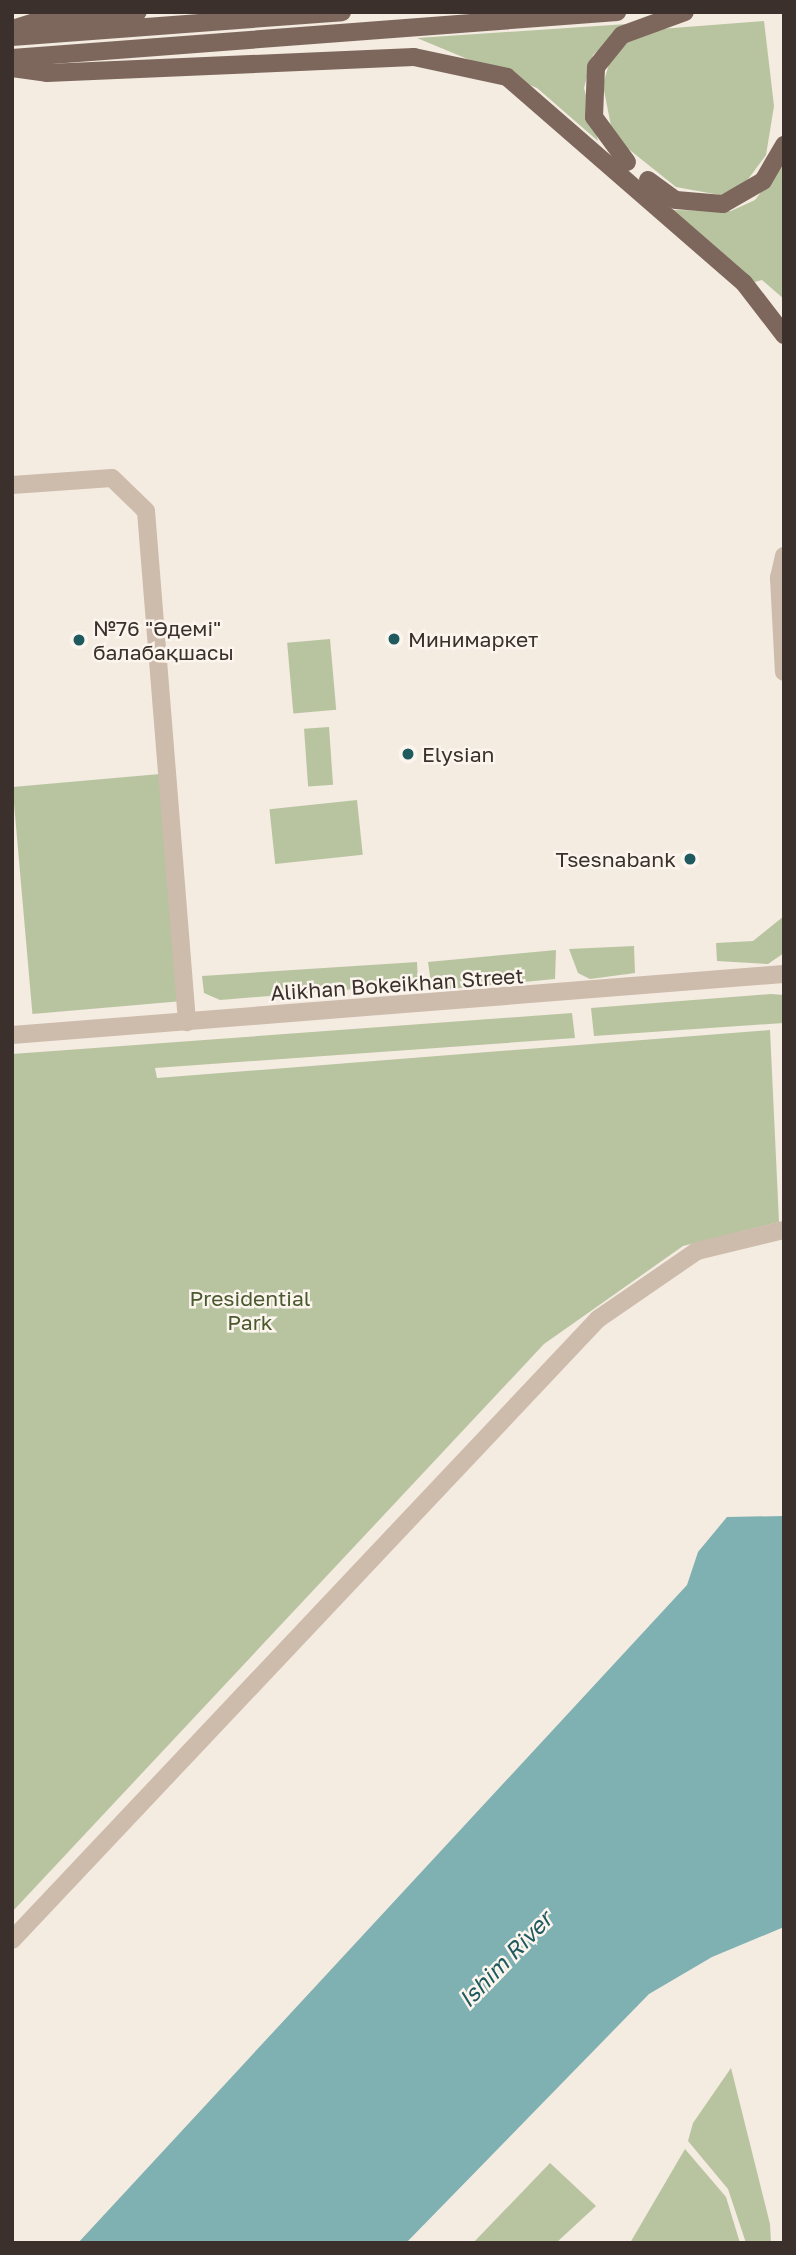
<!DOCTYPE html>
<html>
<head>
<meta charset="utf-8">
<style>
  body { margin:0 }
  #map { position:relative; width:796px; height:2255px; overflow:hidden; background:#f4ebe1; font-family:"Golos Text",sans-serif }
  div>[style] { position:absolute }
  [style*='--x'] { left:calc(var(--x)*1px); top:calc(var(--y)*1px); width:calc(var(--w)*1px); rotate:calc(var(--a)*1deg) }
  .green>* { inset:0; background:#b8c4a0; transform-origin:0 0 }
  .water>* { inset:0; background:#7fb0b2 }
  .minor>* { height:18px; margin:-9px; padding:0 9px; transform-origin:9px; border-radius:9px; background:#cdbbac }
  .major>* { height:18px; margin:-9px; padding:0 9px; transform-origin:9px; border-radius:9px; background:#7d675c }
  .dots>* { width:19px; height:19px; translate:-50% -50%; box-sizing:border-box; border:4px solid #fbf5ee; border-radius:50% }
  span { translate:-50% -50%; white-space:nowrap; text-align:center; line-height:1.15; -webkit-text-stroke:5px #fbf5ee; paint-order:stroke }
  .poi-label { font-size:21px; color:#3b302b }
  .left { translate:0 -50%; text-align:left }
  .right { translate:-100% -50%; text-align:right }
  .street-label { font-size:21px; color:#3b302b }
  .park-label { font-size:21px; color:#4a5a2e }
  .water-label { font-size:23px; color:#1f5a5e; font-style:italic }
  .frame { position:absolute; inset:0; border:14px solid #3b302b; pointer-events:none }
</style>
</head>
<body>
<div id="map">
  <div class="green">
    <i style="clip-path:polygon(764px 21px,774px 106px,766px 155px,746px 182px,720px 195px,676px 187px,626px 147px,611px 126px,603px 85px,610px 60px,629px 41px,660px 29px)"></i>
    <i style="clip-path:polygon(627px 24px,593px 55px,584px 88px,598px 141px,537px 88px,417px 38px)"></i>
    <i style="clip-path:polygon(784px 162px,784px 299px,762px 280px,751px 283px,673px 210px,731px 211px,755px 200px)"></i>
    <i style="left:330px;top:639px;width:71px;height:43px;rotate:85deg"></i>
    <i style="left:329px;top:727px;width:58px;height:25px;rotate:86deg"></i>
    <i style="left:160px;top:774px;width:228px;height:148px;rotate:85deg"></i>
    <i style="left:357px;top:800px;width:55px;height:88px;rotate:84deg"></i>
    <i style="clip-path:polygon(784px 916px,784px 953px,768px 964px,717px 961px,716px 943px,753px 941px)"></i>
    <i style="clip-path:polygon(634px 946px,635px 973px,590px 979px,578px 973px,569px 949px)"></i>
    <i style="clip-path:polygon(556px 950px,555px 979px,439px 990px,431px 983px,428px 962px)"></i>
    <i style="clip-path:polygon(417px 962px,418px 984px,220px 1000px,204px 993px,202px 976px)"></i>
    <i style="clip-path:polygon(771px 994px,784px 995px,784px 1023px,594px 1036px,591px 1008px)"></i>
    <i style="clip-path:polygon(572px 1013px,575px 1038px,155px 1068px,157px 1078px,770px 1030px,779px 1222px,683px 1246px,544px 1344px,12px 1912px,12px 1054px)"></i>
    <i style="clip-path:polygon(731px 2068px,770px 2224px,771px 2243px,746px 2243px,728px 2189px,688px 2141px,693px 2123px)"></i>
    <i style="clip-path:polygon(685px 2149px,726px 2197px,740px 2243px,630px 2243px)"></i>
    <i style="clip-path:polygon(550px 2163px,596px 2206px,556px 2243px,473px 2243px)"></i>
  </div>
  <div class="water">
    <i style="clip-path:polygon(784px 1516px,784px 1927px,712px 1957px,649px 1994px,406px 2243px,78px 2243px,687px 1585px,698px 1552px,727px 1517px)"></i>
  </div>
  <div class="minor">
    <i style="--x:12;--y:485;--w:100;--a:-4"></i>
    <i style="--x:112;--y:478;--w:47;--a:44.1"></i>
    <i style="--x:146;--y:511;--w:513;--a:85.41"></i>
    <i style="--x:784;--y:556;--w:23;--a:103"></i>
    <i style="--x:779;--y:578;--w:94;--a:87"></i>
    <i style="--x:12;--y:1035;--w:774;--a:-4.52"></i>
    <i style="--x:12;--y:1940;--w:854;--a:-46.66"></i>
    <i style="--x:598;--y:1319;--w:120;--a:-34.5"></i>
    <i style="--x:697;--y:1251;--w:89;--a:-13.6"></i>
  </div>
  <div class="major">
    <i style="--x:12;--y:29;--w:30;--a:-17"></i>
    <i style="--x:41;--y:20;--w:97;--a:-4.7"></i>
    <i style="--x:12;--y:37;--w:331;--a:-4.3"></i>
    <i style="--x:12;--y:58;--w:607;--a:-4.35"></i>
    <i style="--x:12;--y:68;--w:35;--a:8"></i>
    <i style="--x:47;--y:73;--w:367;--a:-2.5"></i>
    <i style="--x:414;--y:57;--w:95;--a:12.1"></i>
    <i style="--x:507;--y:77;--w:314;--a:41"></i>
    <i style="--x:744;--y:283;--w:66;--a:52.4"></i>
    <i style="--x:627;--y:162;--w:56;--a:-126.3"></i>
    <i style="--x:594;--y:117;--w:50;--a:-87.7"></i>
    <i style="--x:596;--y:67;--w:41;--a:-50.9"></i>
    <i style="--x:622;--y:35;--w:67;--a:-20.1"></i>
    <i style="--x:648;--y:180;--w:34;--a:36"></i>
    <i style="--x:676;--y:200;--w:47;--a:4.9"></i>
    <i style="--x:723;--y:204;--w:46;--a:-29.9"></i>
    <i style="--x:763;--y:181;--w:42;--a:-59.7"></i>
  </div>
  <div class="dots">
    <i style="left:394px;top:639px;background:#1f5a5e"></i>
    <i style="left:79px;top:640px;background:#1f5a5e"></i>
    <i style="left:408px;top:754px;background:#1f5a5e"></i>
    <i style="left:690px;top:859px;background:#1f5a5e"></i>
  </div>
  <div class="poi-label">
    <span class="left" style="left:93px;top:640px">№76 "Әдемі"<br>балабақшасы</span>
    <span class="left" style="left:408px;top:639px">Минимаркет</span>
    <span class="left" style="left:422px;top:754px">Elysian</span>
    <span class="right" style="left:676px;top:859px">Tsesnabank</span>
  </div>
  <div class="street-label">
    <span style="left:397px;top:984px;rotate:-4deg">Alikhan Bokeikhan Street</span>
  </div>
  <div class="park-label">
    <span style="left:250px;top:1310px">Presidential<br>Park</span>
  </div>
  <div class="water-label">
    <span style="left:505px;top:1959px;rotate:-46deg">Ishim River</span>
  </div>
  <div class="frame"></div>
</div>
</body>
</html>
